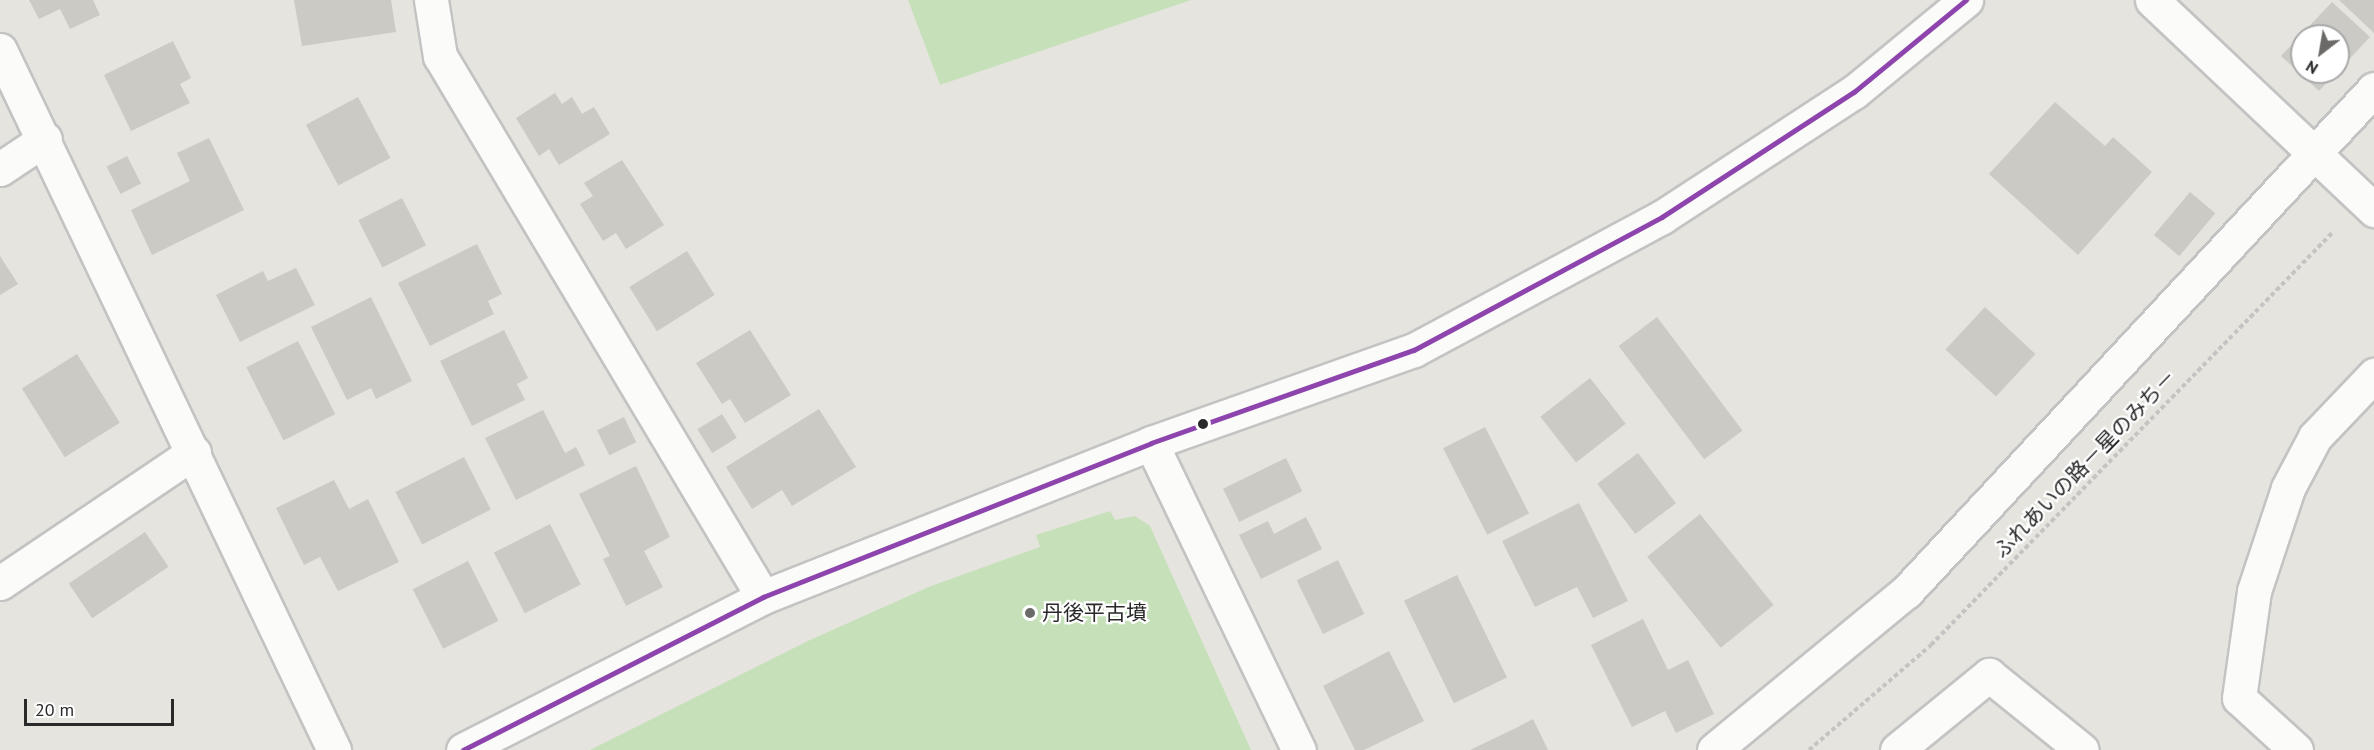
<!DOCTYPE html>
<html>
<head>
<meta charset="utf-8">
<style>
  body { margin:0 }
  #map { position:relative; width:2374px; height:750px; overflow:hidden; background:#e6e4de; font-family:"PT Sans","Noto Sans JP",sans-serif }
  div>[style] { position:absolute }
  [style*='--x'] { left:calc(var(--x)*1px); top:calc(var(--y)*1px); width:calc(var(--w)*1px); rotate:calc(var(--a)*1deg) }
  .green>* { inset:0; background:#c6e1b9 }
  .building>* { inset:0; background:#cbcac5; transform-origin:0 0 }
  .path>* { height:4px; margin-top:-2px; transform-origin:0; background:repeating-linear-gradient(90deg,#c4c4c3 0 4.5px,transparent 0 7.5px) }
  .roads { filter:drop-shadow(2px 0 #c4c3c3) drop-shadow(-2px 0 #c4c3c3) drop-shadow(0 2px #c4c3c3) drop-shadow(0 -2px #c4c3c3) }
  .minor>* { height:33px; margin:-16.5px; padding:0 16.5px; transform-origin:16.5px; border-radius:16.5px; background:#fbfbfa }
  .bus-1>* { height:4.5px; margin:-2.25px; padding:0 2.25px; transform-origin:2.25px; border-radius:2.25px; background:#8e44ad }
  .dots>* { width:16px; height:16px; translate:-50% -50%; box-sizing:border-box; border:3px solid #fff; border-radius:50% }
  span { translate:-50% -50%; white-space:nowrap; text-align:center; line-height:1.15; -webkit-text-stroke:4.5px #fff; paint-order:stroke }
  .street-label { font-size:21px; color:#292929 }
  .poi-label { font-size:21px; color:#292929 }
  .left { translate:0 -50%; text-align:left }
  .north { position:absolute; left:2290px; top:24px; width:60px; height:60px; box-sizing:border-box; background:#fff; border:2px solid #a9a9a9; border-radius:50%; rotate:211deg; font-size:16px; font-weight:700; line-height:24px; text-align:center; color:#292929 }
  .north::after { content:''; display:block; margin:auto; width:21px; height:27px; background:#6b6a68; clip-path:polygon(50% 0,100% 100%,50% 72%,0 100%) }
  .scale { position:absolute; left:24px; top:699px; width:150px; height:27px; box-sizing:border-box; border:3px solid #292929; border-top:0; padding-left:8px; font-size:18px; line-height:21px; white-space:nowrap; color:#292929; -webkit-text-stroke:4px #fff; paint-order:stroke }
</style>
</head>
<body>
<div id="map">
  <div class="green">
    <i style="clip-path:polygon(908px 0,1191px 0,940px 85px)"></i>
    <i style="clip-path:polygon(1110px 511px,1115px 520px,1135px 516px,1150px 526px,1251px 750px,590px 750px,810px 640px,931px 586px,1040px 547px,1036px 535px)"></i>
  </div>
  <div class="building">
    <i style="clip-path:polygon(29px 0,93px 0,100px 15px,70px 29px,60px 9px,39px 19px)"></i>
    <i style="clip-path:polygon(294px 0,391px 0,396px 32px,302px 46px)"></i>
    <i style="clip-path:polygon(2339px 0,2374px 0,2374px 33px)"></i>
    <i style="clip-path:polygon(2332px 2px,2370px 37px,2338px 71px,2338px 36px,2302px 36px,2302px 72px,2337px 72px,2319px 91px,2281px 56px)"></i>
    <i style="clip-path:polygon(173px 41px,191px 78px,180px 84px,190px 103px,131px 131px,104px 75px)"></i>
    <i style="clip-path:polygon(555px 93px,562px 104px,572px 97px,582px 114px,594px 107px,610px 134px,559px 165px,549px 149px,539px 156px,516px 118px)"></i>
    <i style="left:358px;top:97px;width:69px;height:59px;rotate:62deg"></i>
    <i style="clip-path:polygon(2055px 102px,2105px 146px,2113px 137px,2152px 172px,2078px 255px,1989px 174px)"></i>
    <i style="clip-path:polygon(209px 138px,244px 210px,152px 255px,131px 210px,190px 181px,177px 153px)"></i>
    <i style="left:127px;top:156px;width:31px;height:23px;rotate:63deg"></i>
    <i style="clip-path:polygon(622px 160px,664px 225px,626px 249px,616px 233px,603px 241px,580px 204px,593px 196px,584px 183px)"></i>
    <i style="left:2190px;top:192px;width:33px;height:56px;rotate:40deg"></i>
    <i style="left:402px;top:198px;width:53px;height:49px;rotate:63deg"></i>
    <i style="clip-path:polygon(477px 244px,502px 294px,488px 301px,494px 314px,430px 346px,398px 283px)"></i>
    <i style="left:687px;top:251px;width:52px;height:68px;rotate:58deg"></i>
    <i style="clip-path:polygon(0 256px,18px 284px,0 295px)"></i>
    <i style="clip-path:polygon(296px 268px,315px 305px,240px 342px,216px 295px,263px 271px,268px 281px)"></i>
    <i style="clip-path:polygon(371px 297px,412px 381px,376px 399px,371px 388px,347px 400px,311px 327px)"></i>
    <i style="left:1985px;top:307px;width:69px;height:58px;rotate:43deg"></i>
    <i style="left:1657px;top:317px;width:142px;height:48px;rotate:53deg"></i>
    <i style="clip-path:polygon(504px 330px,528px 378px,517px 384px,525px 400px,472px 426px,440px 361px)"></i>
    <i style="clip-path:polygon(750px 330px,791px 395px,745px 423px,730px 399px,722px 404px,696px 363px)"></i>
    <i style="left:298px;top:341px;width:82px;height:58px;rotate:63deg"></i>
    <i style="left:77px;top:354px;width:81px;height:65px;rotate:58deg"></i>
    <i style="left:1590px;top:378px;width:58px;height:63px;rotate:52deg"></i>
    <i style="clip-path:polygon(819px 409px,856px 467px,792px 506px,782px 490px,752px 509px,726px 467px)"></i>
    <i style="clip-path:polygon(543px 410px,565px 453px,576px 447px,585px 465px,516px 500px,485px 438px)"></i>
    <i style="left:722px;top:414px;width:28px;height:29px;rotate:58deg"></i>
    <i style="left:624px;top:417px;width:28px;height:30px;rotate:64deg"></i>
    <i style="left:1485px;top:427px;width:97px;height:47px;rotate:63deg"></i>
    <i style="left:1638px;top:453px;width:63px;height:51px;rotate:53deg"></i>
    <i style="left:464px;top:457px;width:59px;height:77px;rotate:63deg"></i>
    <i style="left:1286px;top:458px;width:37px;height:70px;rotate:64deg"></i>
    <i style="clip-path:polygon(636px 466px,670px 537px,644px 551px,663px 587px,626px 606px,603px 559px,610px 556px,579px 494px)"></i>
    <i style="clip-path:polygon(334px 480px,349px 509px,368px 499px,399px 562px,338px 591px,320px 557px,304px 565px,276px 508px)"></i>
    <i style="clip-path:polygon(1579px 503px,1628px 601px,1593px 618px,1577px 587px,1535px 607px,1502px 541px)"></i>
    <i style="left:1700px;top:514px;width:117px;height:68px;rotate:51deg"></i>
    <i style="clip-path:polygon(1306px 517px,1322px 549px,1261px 579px,1239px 535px,1268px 521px,1274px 534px)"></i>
    <i style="left:550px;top:524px;width:68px;height:63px;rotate:63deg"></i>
    <i style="left:145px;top:532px;width:42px;height:92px;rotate:56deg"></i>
    <i style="left:1338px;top:560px;width:60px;height:46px;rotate:64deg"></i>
    <i style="left:468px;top:561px;width:67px;height:62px;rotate:63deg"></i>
    <i style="left:1457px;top:575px;width:114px;height:59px;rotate:64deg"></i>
    <i style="clip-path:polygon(1643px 619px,1668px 670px,1688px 660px,1714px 714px,1676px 733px,1665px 711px,1632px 727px,1591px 645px)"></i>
    <i style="clip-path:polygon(1389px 651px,1424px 721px,1364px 750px,1355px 750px,1323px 686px)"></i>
    <i style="clip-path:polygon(1533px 719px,1548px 750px,1470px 750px,1516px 728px)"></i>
  </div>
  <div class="path">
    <i style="--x:1809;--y:750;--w:161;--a:-40.7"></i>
    <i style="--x:1931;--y:645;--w:576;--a:-45.77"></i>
  </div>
  <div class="roads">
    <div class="minor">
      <i style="--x:431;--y:0;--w:57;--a:80.9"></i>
      <i style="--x:440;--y:56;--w:630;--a:59.16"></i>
      <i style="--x:2152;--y:0;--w:306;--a:43.4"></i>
      <i style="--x:0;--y:50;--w:776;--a:64.49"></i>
      <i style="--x:0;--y:169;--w:54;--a:-33.7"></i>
      <i style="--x:1151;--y:443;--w:341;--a:64.3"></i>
      <i style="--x:0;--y:583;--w:234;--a:-34"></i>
      <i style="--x:463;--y:750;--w:337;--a:-27"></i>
      <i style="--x:763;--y:597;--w:417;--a:-21.6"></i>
      <i style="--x:1151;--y:443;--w:279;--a:-19.5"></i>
      <i style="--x:1414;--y:350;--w:281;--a:-28.2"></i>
      <i style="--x:1662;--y:217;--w:229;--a:-33.1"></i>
      <i style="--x:1854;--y:92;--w:145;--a:-39.4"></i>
      <i style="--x:1714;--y:750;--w:249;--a:-39.5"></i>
      <i style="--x:1906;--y:592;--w:687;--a:-47.06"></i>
      <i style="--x:1897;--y:750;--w:119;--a:-39.2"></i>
      <i style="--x:1989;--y:675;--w:119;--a:38.9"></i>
      <i style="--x:2296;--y:750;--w:77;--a:-137.6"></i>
      <i style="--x:2239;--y:698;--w:108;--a:-82"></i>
      <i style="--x:2254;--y:591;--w:108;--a:-71.7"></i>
      <i style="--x:2288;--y:488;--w:58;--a:-62.1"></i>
      <i style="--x:2315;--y:437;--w:86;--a:-46.4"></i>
    </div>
  </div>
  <div class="bus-1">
    <i style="--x:463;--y:750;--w:337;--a:-27"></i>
    <i style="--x:763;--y:597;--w:417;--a:-21.6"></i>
    <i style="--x:1151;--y:443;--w:279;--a:-19.5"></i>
    <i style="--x:1414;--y:350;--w:281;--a:-28.2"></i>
    <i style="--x:1662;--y:217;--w:229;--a:-33.1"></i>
    <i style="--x:1854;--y:92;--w:145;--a:-39.4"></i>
  </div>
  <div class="dots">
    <i style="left:1203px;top:424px;background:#292929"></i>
    <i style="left:1030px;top:613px;background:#6b6a68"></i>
  </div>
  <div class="street-label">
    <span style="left:2085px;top:464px;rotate:-46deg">ふれあいの路－星のみち－</span>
  </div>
  <div class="poi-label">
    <span class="left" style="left:1042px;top:613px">丹後平古墳</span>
  </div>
  <div class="north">N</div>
  <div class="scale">20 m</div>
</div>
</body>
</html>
